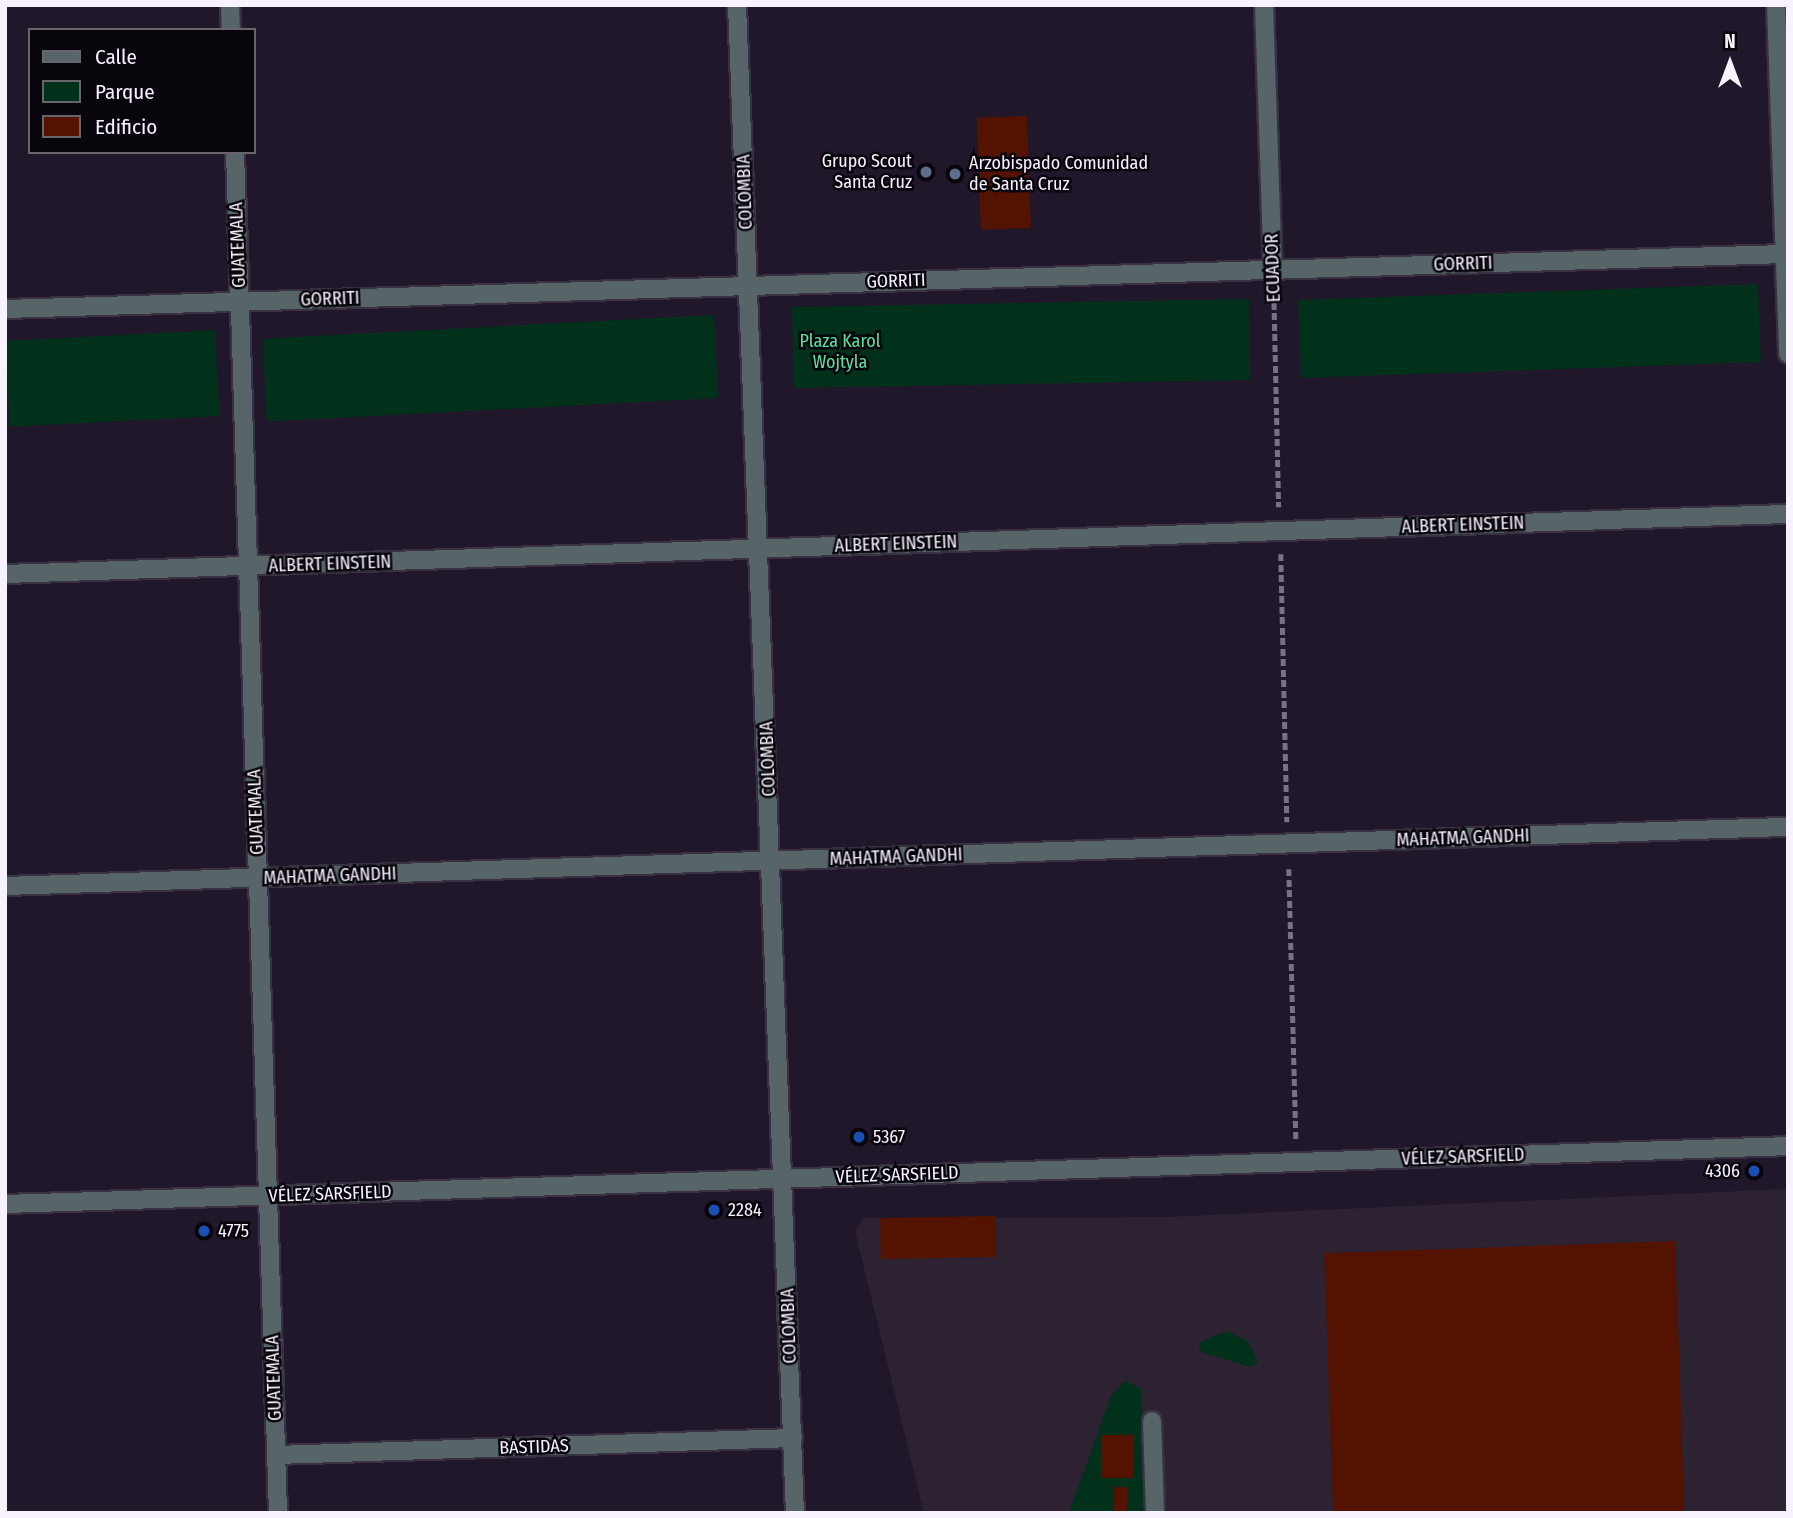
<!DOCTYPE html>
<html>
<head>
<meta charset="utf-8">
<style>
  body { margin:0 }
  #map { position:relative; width:1793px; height:1518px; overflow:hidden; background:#20172a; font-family:"Fira Sans Condensed",sans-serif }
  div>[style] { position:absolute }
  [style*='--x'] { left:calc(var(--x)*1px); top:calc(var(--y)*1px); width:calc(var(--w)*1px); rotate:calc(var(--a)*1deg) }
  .industrial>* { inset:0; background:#2d2231 }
  .green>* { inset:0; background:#01301b; transform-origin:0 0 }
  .building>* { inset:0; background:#531300; transform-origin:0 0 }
  .path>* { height:4.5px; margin-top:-2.25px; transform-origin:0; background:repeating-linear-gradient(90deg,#7a7282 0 7px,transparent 0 10.5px) }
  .roads { filter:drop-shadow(2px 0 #3a3143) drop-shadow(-2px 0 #3a3143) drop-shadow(0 2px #3a3143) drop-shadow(0 -2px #3a3143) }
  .minor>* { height:18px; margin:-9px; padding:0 9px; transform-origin:9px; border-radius:9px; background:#576568 }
  .dots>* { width:19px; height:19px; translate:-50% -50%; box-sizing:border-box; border:4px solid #08050c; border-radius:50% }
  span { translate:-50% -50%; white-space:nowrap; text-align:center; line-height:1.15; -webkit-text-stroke:5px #08050c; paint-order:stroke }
  .poi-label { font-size:18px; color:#f7f2fd }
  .right { translate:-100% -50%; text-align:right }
  .left { translate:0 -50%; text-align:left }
  .street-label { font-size:18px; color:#f7f2fd }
  .park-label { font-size:18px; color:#5be29f }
  .frame { position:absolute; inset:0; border:7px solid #f7f2fd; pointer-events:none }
  .legend { position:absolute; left:28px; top:28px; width:228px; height:126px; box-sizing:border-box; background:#08050c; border:2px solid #68646c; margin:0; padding:9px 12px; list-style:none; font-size:21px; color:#f7f2fd }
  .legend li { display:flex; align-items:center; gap:14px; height:35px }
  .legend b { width:35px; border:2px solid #68646c }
  .north { position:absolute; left:1695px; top:28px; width:70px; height:70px; -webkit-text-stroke:5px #08050c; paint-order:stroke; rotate:0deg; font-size:19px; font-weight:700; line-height:28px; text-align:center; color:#f7f2fd }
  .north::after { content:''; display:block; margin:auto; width:24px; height:32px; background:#f7f2fd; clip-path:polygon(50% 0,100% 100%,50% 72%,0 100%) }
</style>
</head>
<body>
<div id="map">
  <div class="industrial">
    <i style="clip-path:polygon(1788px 1189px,1788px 1513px,924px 1513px,855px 1231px,864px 1218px,1167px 1217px)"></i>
  </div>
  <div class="green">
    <i style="left:1758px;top:284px;width:78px;height:460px;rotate:88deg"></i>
    <i style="left:1249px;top:299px;width:81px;height:457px;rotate:89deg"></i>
    <i style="left:714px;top:315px;width:83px;height:452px;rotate:87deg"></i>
    <i style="left:215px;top:330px;width:86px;height:210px;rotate:87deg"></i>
    <i style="clip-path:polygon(1227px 1331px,1248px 1341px,1258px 1362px,1251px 1367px,1201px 1352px,1198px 1343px)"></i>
    <i style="clip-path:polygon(1125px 1381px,1141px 1388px,1144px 1513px,1069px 1513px,1111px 1396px)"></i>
  </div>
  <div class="building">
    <i style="left:1027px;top:116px;width:112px;height:50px;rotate:88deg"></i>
    <i style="left:995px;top:1216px;width:41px;height:115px;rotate:89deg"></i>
    <i style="left:1675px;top:1241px;width:272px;height:351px;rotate:88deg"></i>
    <i style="left:1101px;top:1435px;width:32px;height:43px"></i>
    <i style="left:1127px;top:1487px;width:26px;height:13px;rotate:90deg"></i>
  </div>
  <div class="path">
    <i style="--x:1274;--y:292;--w:215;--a:88.7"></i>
    <i style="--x:1281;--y:554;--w:268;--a:88.7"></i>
    <i style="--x:1289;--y:869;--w:271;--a:88.5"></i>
  </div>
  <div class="roads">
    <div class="minor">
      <i style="--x:230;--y:5;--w:25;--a:88"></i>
      <i style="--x:737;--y:5;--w:1509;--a:87.8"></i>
      <i style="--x:1264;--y:5;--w:265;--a:88.1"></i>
      <i style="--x:1776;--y:5;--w:349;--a:88"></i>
      <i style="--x:235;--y:152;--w:1362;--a:88.19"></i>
      <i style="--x:5;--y:309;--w:1784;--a:-1.77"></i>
      <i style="--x:5;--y:574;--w:1784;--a:-1.93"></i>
      <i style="--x:5;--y:886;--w:1784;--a:-1.9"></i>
      <i style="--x:5;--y:1204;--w:1784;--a:-1.86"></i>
      <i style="--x:1152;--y:1421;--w:92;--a:88.1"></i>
      <i style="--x:276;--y:1455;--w:517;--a:-1.88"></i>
    </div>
  </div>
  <div class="dots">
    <i style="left:926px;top:172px;background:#5c6f8a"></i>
    <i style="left:955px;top:174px;background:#5c6f8a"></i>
    <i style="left:859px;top:1137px;background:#1a4fb4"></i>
    <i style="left:1754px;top:1171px;background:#1a4fb4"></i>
    <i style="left:714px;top:1210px;background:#1a4fb4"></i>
    <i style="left:204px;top:1231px;background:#1a4fb4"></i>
  </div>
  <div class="poi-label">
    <span class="right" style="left:912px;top:172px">Grupo Scout<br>Santa Cruz</span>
    <span class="left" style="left:969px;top:174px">Arzobispado Comunidad<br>de Santa Cruz</span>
    <span class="left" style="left:873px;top:1137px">5367</span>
    <span class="right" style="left:1740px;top:1171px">4306</span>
    <span class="left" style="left:728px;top:1210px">2284</span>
    <span class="left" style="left:218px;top:1231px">4775</span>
  </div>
  <div class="street-label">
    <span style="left:745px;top:192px;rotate:-92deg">COLOMBIA</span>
    <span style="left:238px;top:245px;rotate:-92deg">GUATEMALA</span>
    <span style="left:1463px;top:264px;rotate:-2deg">GORRITI</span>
    <span style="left:1273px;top:268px;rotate:-92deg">ECUADOR</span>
    <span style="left:896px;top:281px;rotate:-2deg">GORRITI</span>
    <span style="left:330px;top:299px;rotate:-2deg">GORRITI</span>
    <span style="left:1463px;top:525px;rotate:-2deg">ALBERT EINSTEIN</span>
    <span style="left:896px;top:544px;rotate:-2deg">ALBERT EINSTEIN</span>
    <span style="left:330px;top:564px;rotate:-2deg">ALBERT EINSTEIN</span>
    <span style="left:768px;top:759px;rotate:-92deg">COLOMBIA</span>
    <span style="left:256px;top:812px;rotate:-92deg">GUATEMALA</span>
    <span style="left:1463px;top:838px;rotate:-2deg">MAHATMA GANDHI</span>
    <span style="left:896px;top:857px;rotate:-2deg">MAHATMA GANDHI</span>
    <span style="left:330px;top:876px;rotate:-2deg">MAHATMA GANDHI</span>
    <span style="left:1463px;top:1157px;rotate:-2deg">VÉLEZ SARSFIELD</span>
    <span style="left:897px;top:1175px;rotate:-2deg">VÉLEZ SARSFIELD</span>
    <span style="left:330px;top:1194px;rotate:-2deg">VÉLEZ SARSFIELD</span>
    <span style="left:789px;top:1326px;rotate:-92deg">COLOMBIA</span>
    <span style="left:274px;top:1378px;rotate:-92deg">GUATEMALA</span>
    <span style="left:534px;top:1447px;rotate:-2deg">BASTIDAS</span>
  </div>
  <div class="park-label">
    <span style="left:840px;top:352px">Plaza Karol<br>Wojtyla</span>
  </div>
  <div class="frame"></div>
  <ul class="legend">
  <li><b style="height:9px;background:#576568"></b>Calle</li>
  <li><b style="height:19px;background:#01301b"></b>Parque</li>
  <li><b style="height:19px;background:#531300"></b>Edificio</li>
  </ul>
  <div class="north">N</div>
</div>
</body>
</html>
